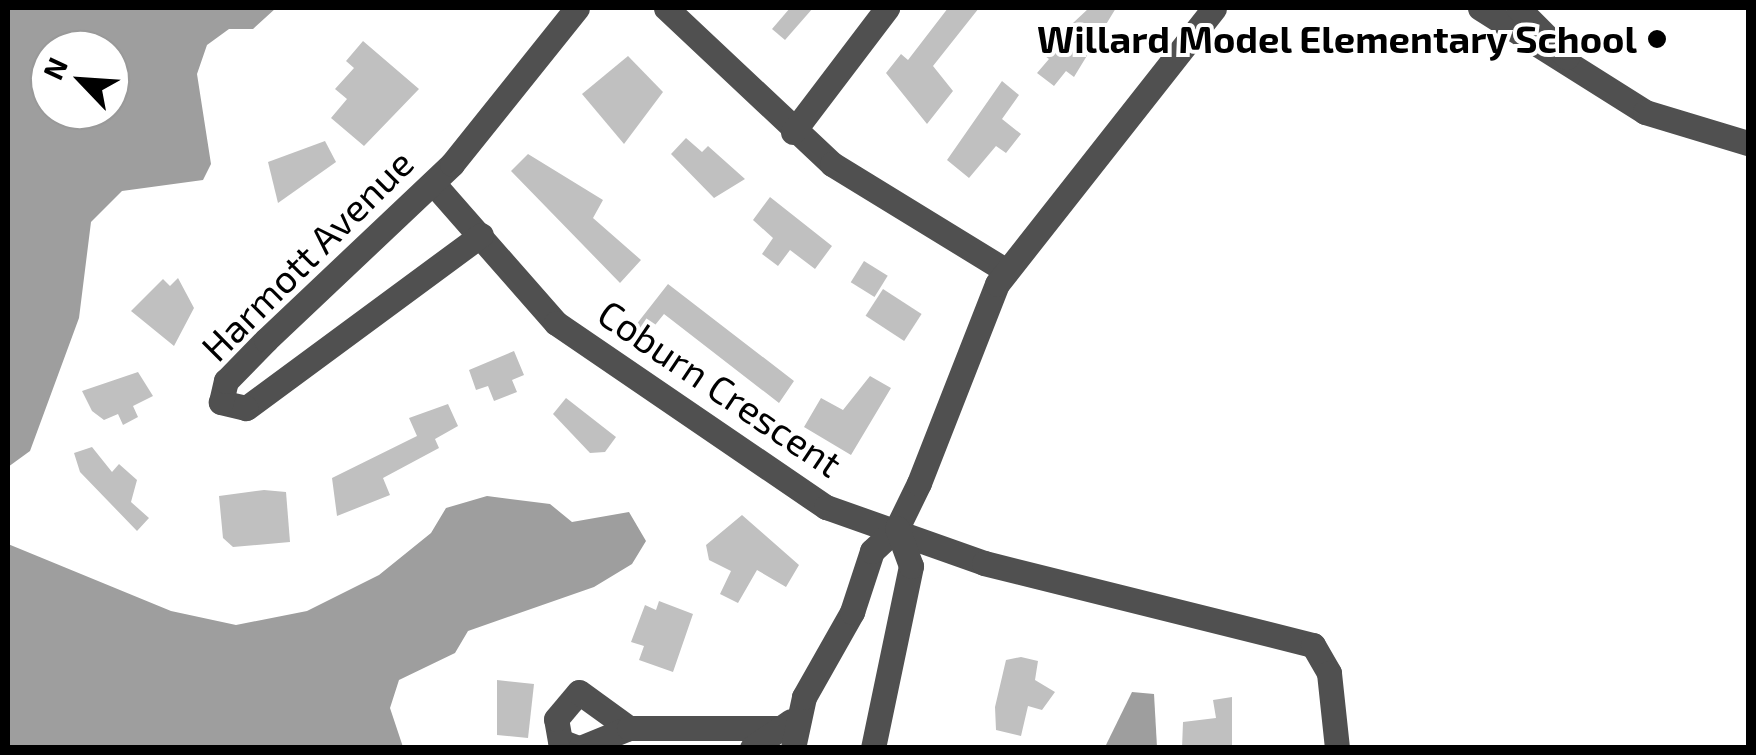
<!DOCTYPE html>
<html>
<head>
<meta charset="utf-8">
<style>
  body { margin:0 }
  #map { position:relative; width:1756px; height:755px; overflow:hidden; background:#fff; font-family:"Exo 2",sans-serif }
  div>[style] { position:absolute }
  [style*='--x'] { left:calc(var(--x)*1px); top:calc(var(--y)*1px); width:calc(var(--w)*1px); rotate:calc(var(--a)*1deg) }
  .water>* { inset:0; background:#9e9e9e }
  .building>* { inset:0; background:#c0c0c0; transform-origin:0 0 }
  .minor>* { height:25px; margin:-12.5px; padding:0 12.5px; transform-origin:12.5px; border-radius:12.5px; background:#505050 }
  .dots>* { width:28px; height:28px; translate:-50% -50%; box-sizing:border-box; border:5px solid #fff; border-radius:50% }
  span { translate:-50% -50%; white-space:nowrap; text-align:center; line-height:1.15; -webkit-text-stroke:8px #fff; paint-order:stroke }
  .poi-label { font-size:38px; color:#000; font-weight:700 }
  .right { translate:-100% -50%; text-align:right }
  .street-label { font-size:38px; color:#000 }
  .frame { position:absolute; inset:0; border:10px solid #000; pointer-events:none }
  .north { position:absolute; left:30px; top:30px; width:100px; height:100px; box-sizing:border-box; background:#fff; border:2px solid #999; border-radius:50%; rotate:295deg; font-size:28px; font-weight:700; line-height:40px; text-align:center; color:#000 }
  .north::after { content:''; display:block; margin:auto; width:35px; height:45px; background:#000; clip-path:polygon(50% 0,100% 100%,50% 72%,0 100%) }
</style>
</head>
<body>
<div id="map">
  <div class="water">
    <i style="clip-path:polygon(evenodd,8px 8px,276px 8px,253px 29px,229px 29px,207px 45px,197px 74px,211px 164px,203px 180px,122px 191px,91px 222px,79px 318px,30px 451px,8px 467px,8px 8px,50px 50px,110px 50px,110px 110px,50px 110px,50px 50px)"></i>
    <i style="clip-path:polygon(487px 496px,550px 504px,572px 522px,629px 512px,646px 541px,632px 564px,594px 587px,468px 631px,455px 653px,399px 680px,390px 708px,403px 747px,8px 747px,8px 544px,171px 611px,236px 625px,307px 611px,379px 575px,431px 533px,446px 508px)"></i>
    <i style="clip-path:polygon(1132px 692px,1154px 694px,1157px 747px,1105px 747px)"></i>
  </div>
  <div class="building">
    <i style="clip-path:polygon(790px 8px,813px 8px,785px 40px,772px 29px)"></i>
    <i style="clip-path:polygon(948px 8px,979px 8px,933px 66px,953px 91px,927px 124px,886px 73px,901px 54px,908px 60px)"></i>
    <i style="clip-path:polygon(1089px 8px,1116px 8px,1074px 77px,1066px 71px,1054px 86px,1037px 73px,1049px 59px,1041px 53px)"></i>
    <i style="clip-path:polygon(363px 41px,419px 89px,364px 146px,331px 118px,347px 99px,335px 89px,354px 68px,346px 61px)"></i>
    <i style="clip-path:polygon(628px 56px,663px 92px,624px 144px,582px 94px)"></i>
    <i style="clip-path:polygon(1002px 81px,1019px 95px,1002px 119px,1021px 134px,1006px 153px,996px 146px,969px 178px,947px 160px)"></i>
    <i style="clip-path:polygon(686px 138px,702px 152px,708px 146px,745px 179px,714px 198px,671px 154px)"></i>
    <i style="clip-path:polygon(325px 141px,336px 162px,278px 203px,268px 162px)"></i>
    <i style="clip-path:polygon(528px 154px,603px 200px,593px 218px,641px 260px,620px 283px,511px 171px)"></i>
    <i style="clip-path:polygon(770px 197px,832px 246px,815px 269px,790px 250px,778px 266px,762px 254px,773px 238px,753px 220px)"></i>
    <i style="left:864px;top:261px;width:28px;height:25px;rotate:32deg"></i>
    <i style="clip-path:polygon(178px 278px,194px 308px,174px 346px,131px 311px,163px 279px,170px 286px)"></i>
    <i style="clip-path:polygon(668px 284px,794px 381px,779px 403px,664px 314px,643px 340px,632px 330px)"></i>
    <i style="left:883px;top:289px;width:46px;height:32px;rotate:33deg"></i>
    <i style="clip-path:polygon(514px 351px,524px 375px,512px 380px,517px 392px,494px 401px,488px 386px,476px 390px,469px 370px)"></i>
    <i style="clip-path:polygon(138px 372px,153px 396px,133px 406px,138px 417px,123px 425px,118px 414px,104px 420px,92px 411px,82px 391px)"></i>
    <i style="clip-path:polygon(870px 376px,891px 388px,851px 455px,804px 427px,821px 398px,843px 410px)"></i>
    <i style="clip-path:polygon(566px 398px,616px 437px,605px 452px,590px 453px,553px 414px)"></i>
    <i style="clip-path:polygon(448px 404px,458px 426px,435px 439px,439px 448px,383px 478px,390px 495px,337px 516px,332px 478px,417px 436px,409px 418px)"></i>
    <i style="clip-path:polygon(92px 447px,112px 472px,119px 464px,137px 480px,131px 502px,149px 518px,137px 531px,80px 472px,74px 453px)"></i>
    <i style="clip-path:polygon(264px 490px,286px 492px,290px 542px,233px 547px,223px 538px,219px 496px)"></i>
    <i style="clip-path:polygon(742px 515px,799px 565px,786px 587px,757px 570px,738px 603px,720px 594px,731px 571px,709px 560px,706px 545px)"></i>
    <i style="clip-path:polygon(659px 601px,693px 614px,673px 672px,639px 660px,644px 646px,631px 642px,645px 605px,656px 610px)"></i>
    <i style="clip-path:polygon(1021px 657px,1038px 661px,1035px 680px,1055px 692px,1042px 710px,1028px 706px,1021px 736px,996px 730px,995px 707px,1006px 660px)"></i>
    <i style="clip-path:polygon(497px 680px,534px 684px,528px 738px,497px 735px)"></i>
    <i style="clip-path:polygon(1232px 697px,1232px 748px,1182px 748px,1183px 722px,1216px 718px,1213px 700px)"></i>
  </div>
  <div class="minor">
    <i style="--x:666;--y:8;--w:228;--a:43.2"></i>
    <i style="--x:832;--y:164;--w:203;--a:31.5"></i>
    <i style="--x:1480;--y:8;--w:195;--a:32.2"></i>
    <i style="--x:1645;--y:112;--w:108;--a:16.8"></i>
    <i style="--x:1518;--y:8;--w:69;--a:45"></i>
    <i style="--x:793;--y:132;--w:156;--a:-52.8"></i>
    <i style="--x:433;--y:183;--w:186;--a:48.7"></i>
    <i style="--x:556;--y:323;--w:327;--a:34.3"></i>
    <i style="--x:826;--y:507;--w:168;--a:19.5"></i>
    <i style="--x:984;--y:563;--w:339;--a:14"></i>
    <i style="--x:1313;--y:645;--w:32;--a:60"></i>
    <i style="--x:1329;--y:673;--w:75;--a:83.9"></i>
    <i style="--x:481;--y:235;--w:292;--a:143.6"></i>
    <i style="--x:246;--y:408;--w:26;--a:-167"></i>
    <i style="--x:221;--y:402;--w:22;--a:-77"></i>
    <i style="--x:226;--y:381;--w:57;--a:-45.7"></i>
    <i style="--x:266;--y:340;--w:256;--a:-43.4"></i>
    <i style="--x:452;--y:164;--w:200;--a:-51.3"></i>
    <i style="--x:578;--y:748;--w:19;--a:-159"></i>
    <i style="--x:560;--y:741;--w:22;--a:-100"></i>
    <i style="--x:556;--y:719;--w:35;--a:-50"></i>
    <i style="--x:579;--y:692;--w:62;--a:35.8"></i>
    <i style="--x:580;--y:748;--w:53;--a:-22.2"></i>
    <i style="--x:629;--y:728;--w:151;--a:0"></i>
    <i style="--x:752;--y:748;--w:47;--a:-34.7"></i>
    <i style="--x:793;--y:748;--w:52;--a:-77.8"></i>
    <i style="--x:804;--y:697;--w:98;--a:-60.5"></i>
    <i style="--x:852;--y:612;--w:64;--a:-71.8"></i>
    <i style="--x:872;--y:551;--w:34;--a:-43"></i>
    <i style="--x:897;--y:528;--w:50;--a:-63.9"></i>
    <i style="--x:919;--y:483;--w:214;--a:-68.6"></i>
    <i style="--x:997;--y:284;--w:351;--a:-51.8"></i>
    <i style="--x:873;--y:748;--w:186;--a:-78.2"></i>
    <i style="--x:911;--y:566;--w:40;--a:-110.2"></i>
  </div>
  <div class="dots">
    <i style="left:1657px;top:39px;background:#000"></i>
  </div>
  <div class="poi-label">
    <span class="right" style="left:1637px;top:39px">Willard Model Elementary School</span>
  </div>
  <div class="street-label">
    <span style="left:307px;top:255px;rotate:-45deg">Harmott Avenue</span>
    <span style="left:720px;top:388px;rotate:34deg">Coburn Crescent</span>
  </div>
  <div class="frame"></div>
  <div class="north">N</div>
</div>
</body>
</html>
